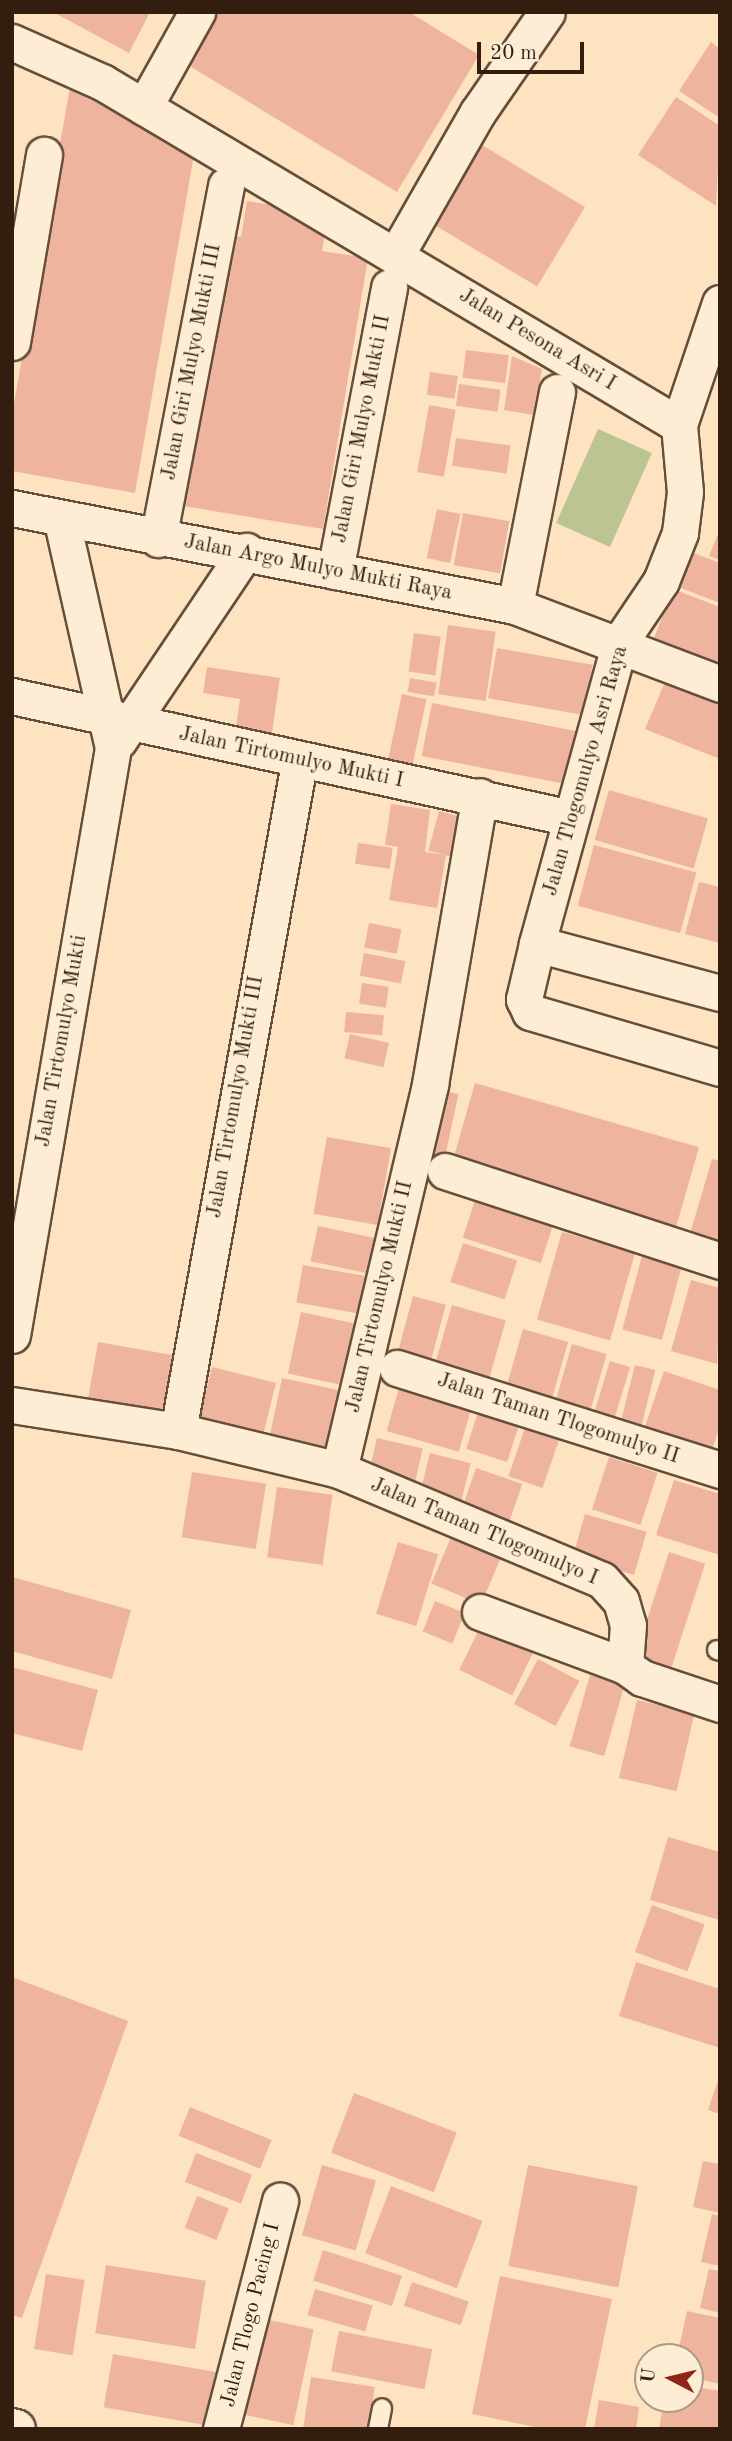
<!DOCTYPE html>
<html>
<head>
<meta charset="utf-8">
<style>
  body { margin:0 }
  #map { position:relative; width:732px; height:2441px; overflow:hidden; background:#fde3bf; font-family:"Old Standard TT",serif }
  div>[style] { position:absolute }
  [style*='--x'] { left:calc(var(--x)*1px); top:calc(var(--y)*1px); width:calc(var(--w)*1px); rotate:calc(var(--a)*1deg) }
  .green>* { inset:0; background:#bcc494; transform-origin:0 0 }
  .building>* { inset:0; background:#eeb49d; transform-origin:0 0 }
  .roads { filter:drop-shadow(2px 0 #654e3b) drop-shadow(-2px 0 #654e3b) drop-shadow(0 2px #654e3b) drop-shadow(0 -2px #654e3b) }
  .lane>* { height:18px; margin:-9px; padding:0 9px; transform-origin:9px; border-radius:9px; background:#feedd5 }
  .street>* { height:35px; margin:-17.5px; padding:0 17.5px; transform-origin:17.5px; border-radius:17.5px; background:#feedd5 }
  .secondary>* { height:38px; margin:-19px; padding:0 19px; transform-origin:19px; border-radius:19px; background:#feedd5 }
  span { translate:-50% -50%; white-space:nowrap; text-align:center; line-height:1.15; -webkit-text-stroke:5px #feedd5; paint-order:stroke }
  .street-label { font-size:21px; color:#321d0f }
  .frame { position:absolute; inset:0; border:14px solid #321d0f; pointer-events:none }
  .north { position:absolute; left:634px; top:2343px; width:70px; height:70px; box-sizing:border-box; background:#feedd5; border:2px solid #ac9a86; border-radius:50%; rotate:277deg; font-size:19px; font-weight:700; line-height:28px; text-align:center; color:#321d0f }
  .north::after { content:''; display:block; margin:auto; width:24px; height:32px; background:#8f2418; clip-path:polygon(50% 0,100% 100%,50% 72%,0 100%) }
  .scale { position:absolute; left:477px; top:42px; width:107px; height:32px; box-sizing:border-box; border:4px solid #321d0f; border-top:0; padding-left:9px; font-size:21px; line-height:24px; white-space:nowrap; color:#321d0f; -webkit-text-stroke:5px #feedd5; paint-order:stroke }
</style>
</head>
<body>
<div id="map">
  <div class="green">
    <i style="left:598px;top:429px;width:59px;height:103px;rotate:24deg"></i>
  </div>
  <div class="building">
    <i style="clip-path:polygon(53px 12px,150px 12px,129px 53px)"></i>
    <i style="clip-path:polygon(213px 12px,409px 12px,479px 55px,397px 192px,183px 62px)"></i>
    <i style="clip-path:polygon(711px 42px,720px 49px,720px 118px,679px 91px)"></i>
    <i style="clip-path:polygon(70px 87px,133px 118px,169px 145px,195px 149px,135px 493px,12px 471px,12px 415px)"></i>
    <i style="clip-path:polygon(676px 97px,720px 126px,716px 206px,638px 155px)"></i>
    <i style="left:477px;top:142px;width:126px;height:93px;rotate:31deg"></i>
    <i style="clip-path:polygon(247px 201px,301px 210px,299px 223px,326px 227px,322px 251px,368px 258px,323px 529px,183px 506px,228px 235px,241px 237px)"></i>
    <i style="left:466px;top:350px;width:43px;height:28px;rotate:7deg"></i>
    <i style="clip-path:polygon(512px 356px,542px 369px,533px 415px,504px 410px)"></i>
    <i style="left:430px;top:372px;width:28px;height:23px;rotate:8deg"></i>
    <i style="left:459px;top:384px;width:42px;height:22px;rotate:8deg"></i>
    <i style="left:429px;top:405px;width:27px;height:68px;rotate:10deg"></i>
    <i style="left:456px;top:438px;width:55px;height:28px;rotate:8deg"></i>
    <i style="left:437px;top:509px;width:24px;height:50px;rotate:12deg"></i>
    <i style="left:463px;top:513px;width:47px;height:53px;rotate:10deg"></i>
    <i style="clip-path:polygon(720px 529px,720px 560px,709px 556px)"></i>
    <i style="clip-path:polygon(691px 552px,720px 563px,720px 603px,678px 587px)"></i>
    <i style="clip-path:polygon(673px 589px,720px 607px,720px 674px,651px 646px)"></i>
    <i style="left:448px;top:625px;width:48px;height:70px;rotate:8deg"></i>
    <i style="left:414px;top:633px;width:27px;height:39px;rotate:8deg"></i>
    <i style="left:497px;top:648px;width:97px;height:51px;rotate:10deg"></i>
    <i style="clip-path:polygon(207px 667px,280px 678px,271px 739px,235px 734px,240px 699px,203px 693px)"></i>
    <i style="clip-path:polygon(668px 675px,720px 696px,720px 759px,645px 729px)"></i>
    <i style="left:410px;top:678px;width:27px;height:14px;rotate:10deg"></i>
    <i style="left:402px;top:694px;width:25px;height:71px;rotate:12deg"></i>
    <i style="left:432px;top:703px;width:154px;height:54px;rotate:11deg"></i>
    <i style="left:609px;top:790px;width:103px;height:52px;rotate:16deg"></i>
    <i style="clip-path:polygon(391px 804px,430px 810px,425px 852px,446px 855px,437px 908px,389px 900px,398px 847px,385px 845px)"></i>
    <i style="left:439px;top:811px;width:27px;height:41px;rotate:15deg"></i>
    <i style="left:358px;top:843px;width:35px;height:21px;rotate:8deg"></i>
    <i style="left:594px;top:845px;width:106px;height:63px;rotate:15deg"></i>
    <i style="clip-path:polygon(699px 882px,720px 887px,720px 943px,685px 934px)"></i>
    <i style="left:369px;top:923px;width:33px;height:25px;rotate:11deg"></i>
    <i style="left:364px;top:953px;width:42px;height:23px;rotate:11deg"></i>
    <i style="left:362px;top:983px;width:27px;height:21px;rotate:8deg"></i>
    <i style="left:346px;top:1012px;width:38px;height:20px;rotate:5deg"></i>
    <i style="left:350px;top:1034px;width:40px;height:25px;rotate:13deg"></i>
    <i style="left:475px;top:1083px;width:233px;height:86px;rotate:16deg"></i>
    <i style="left:435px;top:1089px;width:24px;height:66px;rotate:12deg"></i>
    <i style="left:327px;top:1137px;width:65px;height:78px;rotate:10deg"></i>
    <i style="clip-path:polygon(712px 1159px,720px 1161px,720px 1243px,690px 1234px)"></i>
    <i style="left:477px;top:1194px;width:82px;height:46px;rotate:18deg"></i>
    <i style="left:318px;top:1226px;width:58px;height:36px;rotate:12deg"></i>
    <i style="left:562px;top:1232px;width:76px;height:91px;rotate:16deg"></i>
    <i style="left:463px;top:1243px;width:57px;height:41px;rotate:18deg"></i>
    <i style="left:642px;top:1256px;width:41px;height:76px;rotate:15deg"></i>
    <i style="left:303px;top:1265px;width:66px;height:38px;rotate:10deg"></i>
    <i style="clip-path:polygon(691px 1280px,720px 1288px,717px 1364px,671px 1351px)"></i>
    <i style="left:413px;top:1296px;width:34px;height:63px;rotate:15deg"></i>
    <i style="left:452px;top:1305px;width:56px;height:65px;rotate:16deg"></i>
    <i style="left:301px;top:1312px;width:61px;height:63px;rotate:12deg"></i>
    <i style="left:523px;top:1329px;width:47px;height:67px;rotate:16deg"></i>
    <i style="left:98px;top:1342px;width:77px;height:61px;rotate:10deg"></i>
    <i style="left:572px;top:1344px;width:36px;height:63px;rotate:16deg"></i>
    <i style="left:610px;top:1361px;width:21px;height:65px;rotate:17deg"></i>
    <i style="left:635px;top:1365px;width:21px;height:66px;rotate:14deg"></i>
    <i style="left:212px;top:1367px;width:66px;height:60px;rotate:14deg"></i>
    <i style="clip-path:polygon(664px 1371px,720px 1390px,720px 1426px,708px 1461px,641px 1438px)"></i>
    <i style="left:282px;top:1378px;width:62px;height:62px;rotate:12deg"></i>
    <i style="left:401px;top:1381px;width:75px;height:52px;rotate:16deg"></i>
    <i style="left:481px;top:1403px;width:43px;height:48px;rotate:18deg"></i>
    <i style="left:525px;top:1428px;width:36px;height:51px;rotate:19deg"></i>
    <i style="left:377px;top:1438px;width:47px;height:43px;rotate:13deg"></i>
    <i style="left:430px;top:1453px;width:42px;height:48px;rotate:14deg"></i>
    <i style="left:609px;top:1457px;width:51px;height:55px;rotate:18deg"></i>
    <i style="left:476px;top:1468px;width:49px;height:51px;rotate:19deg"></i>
    <i style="left:192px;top:1472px;width:75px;height:66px;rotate:9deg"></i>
    <i style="clip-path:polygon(674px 1480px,720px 1494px,720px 1555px,656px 1535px)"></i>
    <i style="left:277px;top:1487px;width:56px;height:71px;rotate:8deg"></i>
    <i style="left:585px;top:1514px;width:64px;height:45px;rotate:16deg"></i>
    <i style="left:454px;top:1530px;width:54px;height:58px;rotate:23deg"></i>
    <i style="left:398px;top:1542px;width:42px;height:75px;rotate:17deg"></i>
    <i style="left:669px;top:1552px;width:38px;height:114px;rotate:18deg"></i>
    <i style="clip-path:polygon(12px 1577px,131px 1610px,112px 1679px,12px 1651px)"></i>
    <i style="left:435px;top:1601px;width:32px;height:33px;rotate:22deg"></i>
    <i style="left:482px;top:1623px;width:59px;height:52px;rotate:26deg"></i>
    <i style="left:538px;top:1659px;width:47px;height:51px;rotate:28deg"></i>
    <i style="clip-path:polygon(12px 1667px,98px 1690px,82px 1751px,12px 1733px)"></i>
    <i style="left:590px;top:1675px;width:36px;height:74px;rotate:16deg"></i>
    <i style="left:637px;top:1700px;width:59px;height:80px;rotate:13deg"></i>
    <i style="clip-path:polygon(668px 1837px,720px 1852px,720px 1920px,650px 1900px)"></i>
    <i style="left:652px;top:1905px;width:56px;height:50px;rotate:20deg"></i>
    <i style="clip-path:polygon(636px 1962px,720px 1989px,720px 2048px,619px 2016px)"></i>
    <i style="clip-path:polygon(12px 1977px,128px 2021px,22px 2318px,12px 2315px)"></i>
    <i style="clip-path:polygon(720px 2075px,720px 2114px,708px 2110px)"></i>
    <i style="left:354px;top:2093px;width:110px;height:64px;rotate:21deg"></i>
    <i style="left:190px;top:2107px;width:88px;height:31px;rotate:22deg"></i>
    <i style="left:196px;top:2153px;width:60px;height:31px;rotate:21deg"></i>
    <i style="clip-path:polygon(703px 2161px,720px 2164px,720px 2213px,693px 2207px)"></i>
    <i style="left:322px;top:2165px;width:56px;height:73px;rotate:16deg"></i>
    <i style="left:528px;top:2165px;width:112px;height:103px;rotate:11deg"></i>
    <i style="left:391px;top:2186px;width:98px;height:72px;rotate:21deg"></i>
    <i style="left:197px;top:2196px;width:34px;height:34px;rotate:21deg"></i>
    <i style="clip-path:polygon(712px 2214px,720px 2216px,720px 2266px,701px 2262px)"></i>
    <i style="left:323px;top:2250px;width:83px;height:32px;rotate:18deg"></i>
    <i style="left:106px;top:2265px;width:101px;height:69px;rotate:9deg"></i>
    <i style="clip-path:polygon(709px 2269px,720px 2271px,720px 2313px,700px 2308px)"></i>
    <i style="left:46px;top:2274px;width:39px;height:76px;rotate:9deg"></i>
    <i style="clip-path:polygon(500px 2276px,612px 2299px,585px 2429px,545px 2429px,472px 2414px)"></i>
    <i style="left:412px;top:2282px;width:60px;height:25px;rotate:19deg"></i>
    <i style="left:315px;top:2289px;width:60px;height:27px;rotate:16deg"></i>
    <i style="clip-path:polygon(687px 2311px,720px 2318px,720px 2384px,690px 2377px,690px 2357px,677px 2357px)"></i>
    <i style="left:251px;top:2316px;width:64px;height:98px;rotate:12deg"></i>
    <i style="left:339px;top:2331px;width:95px;height:41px;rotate:11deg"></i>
    <i style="left:113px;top:2354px;width:104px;height:54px;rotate:10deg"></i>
    <i style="clip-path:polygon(311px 2377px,375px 2387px,368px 2429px,303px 2429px)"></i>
    <i style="clip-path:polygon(690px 2386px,720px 2391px,720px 2429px,659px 2429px,664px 2399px,690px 2399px)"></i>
    <i style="clip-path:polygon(599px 2400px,639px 2407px,636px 2429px,594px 2429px)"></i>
  </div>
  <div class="roads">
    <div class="lane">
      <i style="--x:717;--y:1650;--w:3;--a:18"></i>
      <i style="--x:378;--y:2429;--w:21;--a:-79"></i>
    </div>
    <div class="street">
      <i style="--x:12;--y:42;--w:98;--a:24"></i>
      <i style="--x:102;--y:82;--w:671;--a:30.73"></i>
      <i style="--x:144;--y:107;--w:109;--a:-60.8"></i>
      <i style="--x:396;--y:255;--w:165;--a:-60.2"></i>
      <i style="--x:478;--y:112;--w:121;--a:-55.4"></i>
      <i style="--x:720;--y:303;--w:129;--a:108.6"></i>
      <i style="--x:679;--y:425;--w:67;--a:84.9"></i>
      <i style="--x:685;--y:492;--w:41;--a:97"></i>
      <i style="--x:680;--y:533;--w:52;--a:111.6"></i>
      <i style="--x:661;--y:581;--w:73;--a:123.9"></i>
      <i style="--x:620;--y:642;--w:313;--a:105.4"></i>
      <i style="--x:537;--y:944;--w:189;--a:15"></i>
      <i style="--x:12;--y:342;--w:190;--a:-80.3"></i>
      <i style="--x:12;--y:508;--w:512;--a:11.02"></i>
      <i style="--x:515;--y:606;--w:219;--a:20.8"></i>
      <i style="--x:158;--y:539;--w:360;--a:-79.1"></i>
      <i style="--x:335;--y:571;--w:289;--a:-79.2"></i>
      <i style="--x:515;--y:606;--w:218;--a:-78.9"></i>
      <i style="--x:12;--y:696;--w:572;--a:12.31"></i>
      <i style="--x:119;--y:740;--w:228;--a:-56.1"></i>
      <i style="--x:537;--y:944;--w:57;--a:103.3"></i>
      <i style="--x:524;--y:999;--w:14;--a:65"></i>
      <i style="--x:530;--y:1012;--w:198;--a:16.4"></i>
      <i style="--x:445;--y:1171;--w:289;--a:18.1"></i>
      <i style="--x:12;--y:1335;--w:596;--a:-80.24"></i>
      <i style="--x:113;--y:748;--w:233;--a:-102.7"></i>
      <i style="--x:397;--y:1368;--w:339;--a:17.5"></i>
      <i style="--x:12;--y:1405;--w:168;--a:8.9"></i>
      <i style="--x:178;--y:1431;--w:166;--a:13.6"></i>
      <i style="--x:339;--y:1470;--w:285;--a:22.7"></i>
      <i style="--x:602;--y:1580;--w:28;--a:48"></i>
      <i style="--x:621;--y:1601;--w:25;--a:74"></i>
      <i style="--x:628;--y:1625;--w:41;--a:94.2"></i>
      <i style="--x:625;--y:1666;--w:21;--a:35"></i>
      <i style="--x:642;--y:1678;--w:82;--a:18.4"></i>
      <i style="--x:178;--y:1431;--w:679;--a:-79.73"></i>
      <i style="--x:339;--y:1470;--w:397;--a:-76.7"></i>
      <i style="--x:430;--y:1084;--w:292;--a:-80.2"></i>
      <i style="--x:480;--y:1612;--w:155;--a:20.4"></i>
      <i style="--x:221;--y:2429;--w:236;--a:-75.5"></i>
    </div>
    <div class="secondary">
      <i style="--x:12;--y:2428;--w:4;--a:14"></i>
    </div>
  </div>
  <div class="street-label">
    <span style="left:537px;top:340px;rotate:31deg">Jalan Pesona Asri I</span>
    <span style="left:192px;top:362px;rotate:-79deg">Jalan Giri Mulyo Mukti III</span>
    <span style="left:362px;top:429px;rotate:-79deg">Jalan Giri Mulyo Mukti II</span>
    <span style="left:318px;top:568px;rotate:11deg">Jalan Argo Mulyo Mukti Raya</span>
    <span style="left:291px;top:758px;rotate:12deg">Jalan Tirtomulyo Mukti I</span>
    <span style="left:586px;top:771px;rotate:-74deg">Jalan Tlogomulyo Asri Raya</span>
    <span style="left:62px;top:1041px;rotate:-80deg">Jalan Tirtomulyo Mukti</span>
    <span style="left:236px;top:1097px;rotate:-80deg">Jalan Tirtomulyo Mukti III</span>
    <span style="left:380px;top:1297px;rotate:-77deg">Jalan Tirtomulyo Mukti II</span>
    <span style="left:558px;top:1419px;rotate:18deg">Jalan Taman Tlogomulyo II</span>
    <span style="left:484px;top:1532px;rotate:23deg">Jalan Taman Tlogomulyo I</span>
    <span style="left:251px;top:2315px;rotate:-76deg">Jalan Tlogo Pacing I</span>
  </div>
  <div class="frame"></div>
  <div class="north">U</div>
  <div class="scale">20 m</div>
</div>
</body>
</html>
